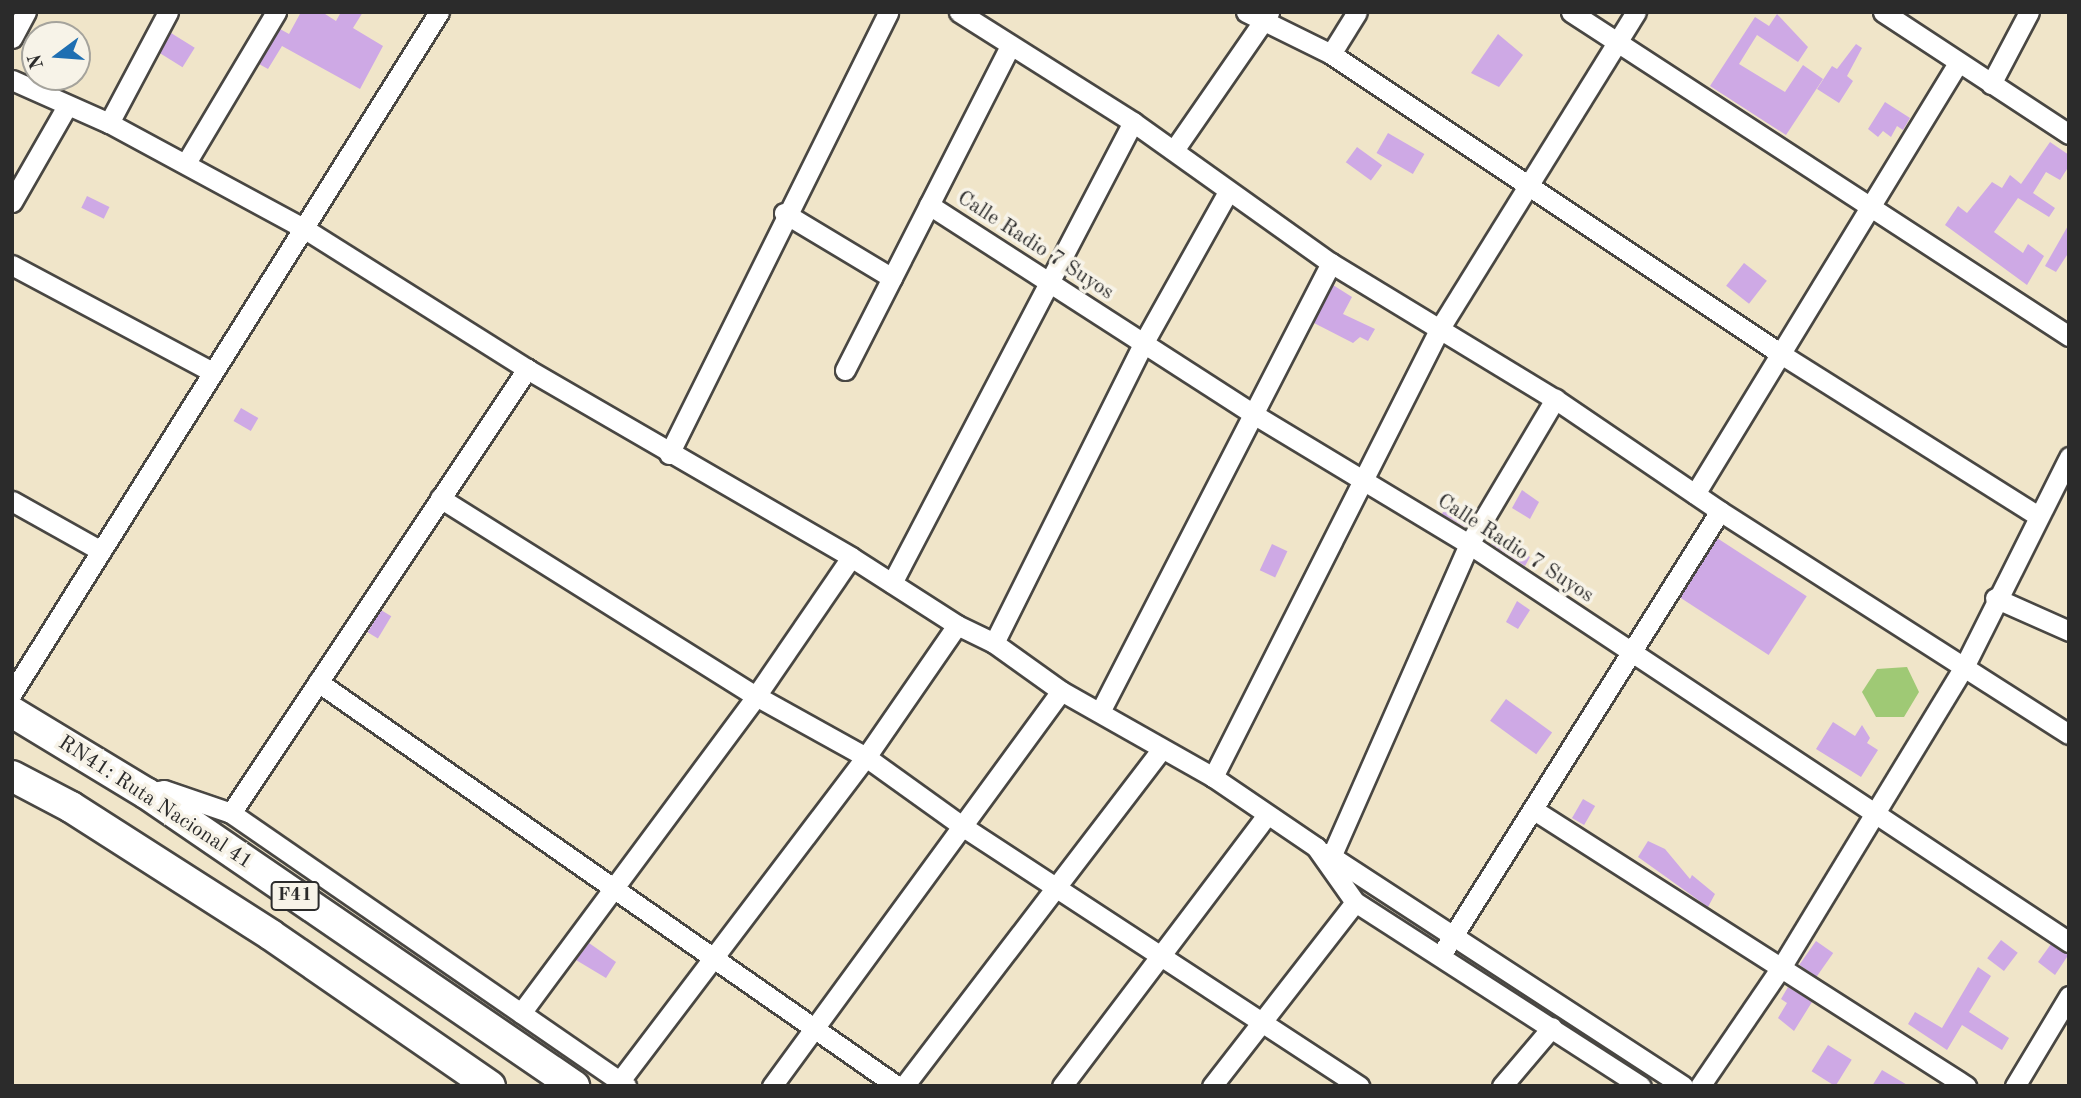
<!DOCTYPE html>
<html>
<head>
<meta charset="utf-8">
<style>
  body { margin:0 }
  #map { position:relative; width:2081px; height:1098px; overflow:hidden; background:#f0e5c9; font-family:"Old Standard TT",serif }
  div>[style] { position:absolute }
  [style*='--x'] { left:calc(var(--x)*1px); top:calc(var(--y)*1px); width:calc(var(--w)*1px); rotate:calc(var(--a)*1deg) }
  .green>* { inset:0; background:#9fc975 }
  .building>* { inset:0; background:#cea9e5; transform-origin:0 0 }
  .roads { filter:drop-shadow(2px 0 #494743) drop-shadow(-2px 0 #494743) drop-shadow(0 2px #494743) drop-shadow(0 -2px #494743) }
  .minor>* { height:19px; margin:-9.5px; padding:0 9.5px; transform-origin:9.5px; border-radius:9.5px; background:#fff }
  .primary>* { height:30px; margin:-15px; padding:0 15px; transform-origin:15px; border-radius:15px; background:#fff }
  span { translate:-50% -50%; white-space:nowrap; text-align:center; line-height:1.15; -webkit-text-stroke:7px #f7f3e8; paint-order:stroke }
  .shield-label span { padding:2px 5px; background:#f7f3e8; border:2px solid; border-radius:5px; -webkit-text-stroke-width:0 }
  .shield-label { font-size:19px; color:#2b2b2b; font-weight:700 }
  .street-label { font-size:21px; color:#2b2b2b }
  .frame { position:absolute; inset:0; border:14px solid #2b2b2b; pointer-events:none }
  .north { position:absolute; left:21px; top:21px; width:70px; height:70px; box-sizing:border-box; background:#f7f3e8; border:2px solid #a5a39c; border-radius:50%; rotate:254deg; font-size:19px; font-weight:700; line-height:28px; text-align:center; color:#2b2b2b }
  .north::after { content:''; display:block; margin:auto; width:24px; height:32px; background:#1f6fb2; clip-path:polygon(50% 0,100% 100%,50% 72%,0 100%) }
</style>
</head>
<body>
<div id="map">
  <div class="green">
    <i style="clip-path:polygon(1907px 667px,1919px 692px,1904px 717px,1876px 717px,1862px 692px,1877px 669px)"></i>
  </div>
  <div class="building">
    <i style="clip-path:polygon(301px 12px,322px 12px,336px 21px,341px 12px,363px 12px,353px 28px,383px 46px,360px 89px,282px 46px,268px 69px,259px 64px,280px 29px,289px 34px)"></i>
    <i style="clip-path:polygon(1777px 14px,1808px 47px,1798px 62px,1757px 35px,1739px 64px,1785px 92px,1803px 65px,1823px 79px,1786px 135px,1710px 86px,1755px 17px,1769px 26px)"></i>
    <i style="left:171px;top:33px;width:28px;height:23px;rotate:32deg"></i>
    <i style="clip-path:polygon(1498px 34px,1523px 55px,1499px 87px,1471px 73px)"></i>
    <i style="clip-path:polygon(1856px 44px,1862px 48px,1847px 76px,1853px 81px,1839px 103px,1817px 89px,1832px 66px,1837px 69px)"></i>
    <i style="clip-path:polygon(1885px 102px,1910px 118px,1903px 130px,1897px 126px,1891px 137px,1883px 131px,1878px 137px,1868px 129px)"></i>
    <i style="left:1388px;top:133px;width:42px;height:23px;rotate:30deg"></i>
    <i style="clip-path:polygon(2050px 142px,2069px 155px,2069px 166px,2060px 180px,2046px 172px,2033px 193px,2055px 208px,2049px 217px,2018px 198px,1994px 232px,2023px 253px,2028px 244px,2044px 256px,2027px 285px,1945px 225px,1958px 206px,1967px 213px,1992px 182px,2002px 188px,2010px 175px,2021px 184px)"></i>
    <i style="left:1357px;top:147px;width:31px;height:19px;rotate:36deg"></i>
    <i style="left:87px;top:196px;width:25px;height:13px;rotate:26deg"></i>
    <i style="clip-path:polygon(2069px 224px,2069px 252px,2056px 272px,2045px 266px)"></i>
    <i style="left:1744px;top:263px;width:29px;height:29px;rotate:38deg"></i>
    <i style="clip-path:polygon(1333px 285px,1352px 297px,1343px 314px,1375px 329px,1368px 341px,1360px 337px,1353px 343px,1314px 323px)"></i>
    <i style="left:241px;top:408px;width:20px;height:15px;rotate:30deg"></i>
    <i style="clip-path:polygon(1522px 490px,1539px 502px,1530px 519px,1512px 508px)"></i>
    <i style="clip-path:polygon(1447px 504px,1469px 519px,1465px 527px,1442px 514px)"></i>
    <i style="clip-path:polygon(1496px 533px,1530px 557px,1525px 566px,1491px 544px)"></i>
    <i style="left:1717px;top:538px;width:107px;height:70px;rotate:33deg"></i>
    <i style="left:1272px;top:544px;width:17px;height:29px;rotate:25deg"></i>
    <i style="clip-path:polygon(1517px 601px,1530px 610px,1518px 629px,1506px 622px)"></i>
    <i style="left:381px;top:610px;width:12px;height:26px;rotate:31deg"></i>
    <i style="left:1506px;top:699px;width:57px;height:27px;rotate:36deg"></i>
    <i style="clip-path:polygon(1833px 722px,1855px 736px,1862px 725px,1870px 738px,1867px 743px,1878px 750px,1861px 777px,1816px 749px)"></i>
    <i style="left:1583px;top:799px;width:14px;height:22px;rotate:30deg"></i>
    <i style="clip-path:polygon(1648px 841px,1665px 849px,1690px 879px,1692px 875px,1715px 894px,1708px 907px,1638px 857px)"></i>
    <i style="left:2001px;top:940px;width:21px;height:23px;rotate:37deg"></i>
    <i style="left:1816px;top:941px;width:21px;height:29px;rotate:35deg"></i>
    <i style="clip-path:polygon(589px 943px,616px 962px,606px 978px,576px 960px)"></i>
    <i style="clip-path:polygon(2051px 944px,2069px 954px,2055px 975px,2038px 962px)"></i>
    <i style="clip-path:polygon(1978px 967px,1991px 976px,1969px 1012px,2009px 1038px,2002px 1050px,1962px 1025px,1947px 1050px,1908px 1024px,1915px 1012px,1942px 1028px)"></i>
    <i style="clip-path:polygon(1788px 987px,1812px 1002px,1794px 1031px,1778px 1018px,1787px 1003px,1781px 999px)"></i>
    <i style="left:1828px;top:1045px;width:28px;height:31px;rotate:32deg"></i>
    <i style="clip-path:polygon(1882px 1070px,1909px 1086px,1872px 1086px)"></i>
  </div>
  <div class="roads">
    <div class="minor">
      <i style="--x:959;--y:12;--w:206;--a:32.3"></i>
      <i style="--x:1133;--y:122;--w:243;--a:35.5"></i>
      <i style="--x:1331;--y:263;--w:262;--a:31.3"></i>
      <i style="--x:1555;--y:399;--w:199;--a:34.2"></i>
      <i style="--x:1720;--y:511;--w:414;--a:32.6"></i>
      <i style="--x:1246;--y:12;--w:95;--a:26.3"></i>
      <i style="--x:1331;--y:54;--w:541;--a:33.69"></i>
      <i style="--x:1781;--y:354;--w:302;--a:32.2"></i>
      <i style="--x:1571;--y:12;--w:594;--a:33.05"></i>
      <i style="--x:1883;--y:12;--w:222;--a:33.3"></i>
      <i style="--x:12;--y:38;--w:30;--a:-62"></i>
      <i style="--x:1331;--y:54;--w:49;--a:-58.2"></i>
      <i style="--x:12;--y:80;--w:106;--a:23.9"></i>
      <i style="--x:109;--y:123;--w:223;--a:28.4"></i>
      <i style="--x:305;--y:229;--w:262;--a:32.2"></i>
      <i style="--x:527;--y:369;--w:375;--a:30.1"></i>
      <i style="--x:851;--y:557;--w:126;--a:32.7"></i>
      <i style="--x:957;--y:625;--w:41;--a:25.9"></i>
      <i style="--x:994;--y:643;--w:82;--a:35.6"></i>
      <i style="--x:1061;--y:691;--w:175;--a:29.5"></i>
      <i style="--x:1213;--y:777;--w:125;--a:34.2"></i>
      <i style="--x:1316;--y:847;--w:67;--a:54.7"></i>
      <i style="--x:1355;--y:902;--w:340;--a:32.8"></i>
      <i style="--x:1991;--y:84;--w:81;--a:-62.2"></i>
      <i style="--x:109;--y:123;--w:126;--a:-62"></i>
      <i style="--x:1174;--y:150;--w:167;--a:-55.3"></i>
      <i style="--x:186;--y:163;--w:176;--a:-59.2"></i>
      <i style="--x:12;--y:202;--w:111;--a:-60.2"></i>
      <i style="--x:929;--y:205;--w:388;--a:32.8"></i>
      <i style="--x:1255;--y:415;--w:250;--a:31.1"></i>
      <i style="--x:1469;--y:544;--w:720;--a:33.56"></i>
      <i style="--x:784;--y:213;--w:126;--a:31"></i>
      <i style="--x:12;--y:265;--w:227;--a:28.1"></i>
      <i style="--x:845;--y:370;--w:364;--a:-63"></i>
      <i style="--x:669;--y:454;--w:493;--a:-63.6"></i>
      <i style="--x:1695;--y:494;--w:505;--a:-58.61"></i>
      <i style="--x:440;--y:498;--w:373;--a:32.1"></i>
      <i style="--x:756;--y:696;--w:126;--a:29"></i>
      <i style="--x:866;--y:757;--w:118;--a:35.7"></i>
      <i style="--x:962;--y:826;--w:475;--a:33.2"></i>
      <i style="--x:12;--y:501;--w:102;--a:29.3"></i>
      <i style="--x:892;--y:583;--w:520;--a:-62.4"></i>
      <i style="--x:1995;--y:598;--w:81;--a:24"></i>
      <i style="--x:994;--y:643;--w:336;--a:-63.5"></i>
      <i style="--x:1144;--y:342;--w:172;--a:-60.8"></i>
      <i style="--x:318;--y:682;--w:706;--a:34.91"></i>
      <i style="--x:12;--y:693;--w:804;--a:-57.91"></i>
      <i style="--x:1100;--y:712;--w:505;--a:-62.78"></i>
      <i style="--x:1213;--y:777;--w:503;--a:-63.18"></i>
      <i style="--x:1440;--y:328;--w:372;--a:-58.2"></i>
      <i style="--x:146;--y:793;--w:18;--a:-9"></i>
      <i style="--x:164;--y:790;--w:71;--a:18.9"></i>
      <i style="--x:231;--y:813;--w:480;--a:34.6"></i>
      <i style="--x:1534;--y:810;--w:513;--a:32.57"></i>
      <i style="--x:231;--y:813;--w:534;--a:-56.31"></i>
      <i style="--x:1326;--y:853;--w:426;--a:33.1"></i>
      <i style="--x:1331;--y:857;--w:342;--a:-66.2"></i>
      <i style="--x:1469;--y:544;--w:169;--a:-59.3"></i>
      <i style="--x:1441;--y:955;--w:524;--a:-57.86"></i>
      <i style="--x:521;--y:1013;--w:395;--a:-53.4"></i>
      <i style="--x:756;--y:696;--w:168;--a:-55.6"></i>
      <i style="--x:616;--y:1086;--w:413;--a:-52.8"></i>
      <i style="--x:866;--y:757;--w:160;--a:-55.4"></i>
      <i style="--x:772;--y:1086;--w:489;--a:-53.8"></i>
      <i style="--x:904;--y:1086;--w:424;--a:-52.6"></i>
      <i style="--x:1062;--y:1086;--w:340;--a:-52.9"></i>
      <i style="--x:1212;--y:1086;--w:233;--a:-52.1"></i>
      <i style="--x:1502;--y:1086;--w:77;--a:-49.7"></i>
      <i style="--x:1700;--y:1086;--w:145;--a:-55.7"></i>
      <i style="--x:1782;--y:966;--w:350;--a:-58.7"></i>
      <i style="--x:1964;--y:667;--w:235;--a:-63.4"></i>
      <i style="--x:2015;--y:1086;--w:105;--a:-59"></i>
    </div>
    <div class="primary">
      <i style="--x:12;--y:712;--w:157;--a:31.2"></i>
      <i style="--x:146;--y:793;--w:519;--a:34.39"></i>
      <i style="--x:12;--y:776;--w:67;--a:27.7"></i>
      <i style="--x:71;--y:807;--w:237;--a:32.6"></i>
      <i style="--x:271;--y:935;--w:266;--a:34.6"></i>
    </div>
  </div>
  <div class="shield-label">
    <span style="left:295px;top:896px">F41</span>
  </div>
  <div class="street-label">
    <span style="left:1035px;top:246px;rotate:33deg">Calle Radio 7 Suyos</span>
    <span style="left:1515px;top:549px;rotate:33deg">Calle Radio 7 Suyos</span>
    <span style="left:155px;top:803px;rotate:33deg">RN41: Ruta Nacional 41</span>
  </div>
  <div class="frame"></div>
  <div class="north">N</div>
</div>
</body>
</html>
